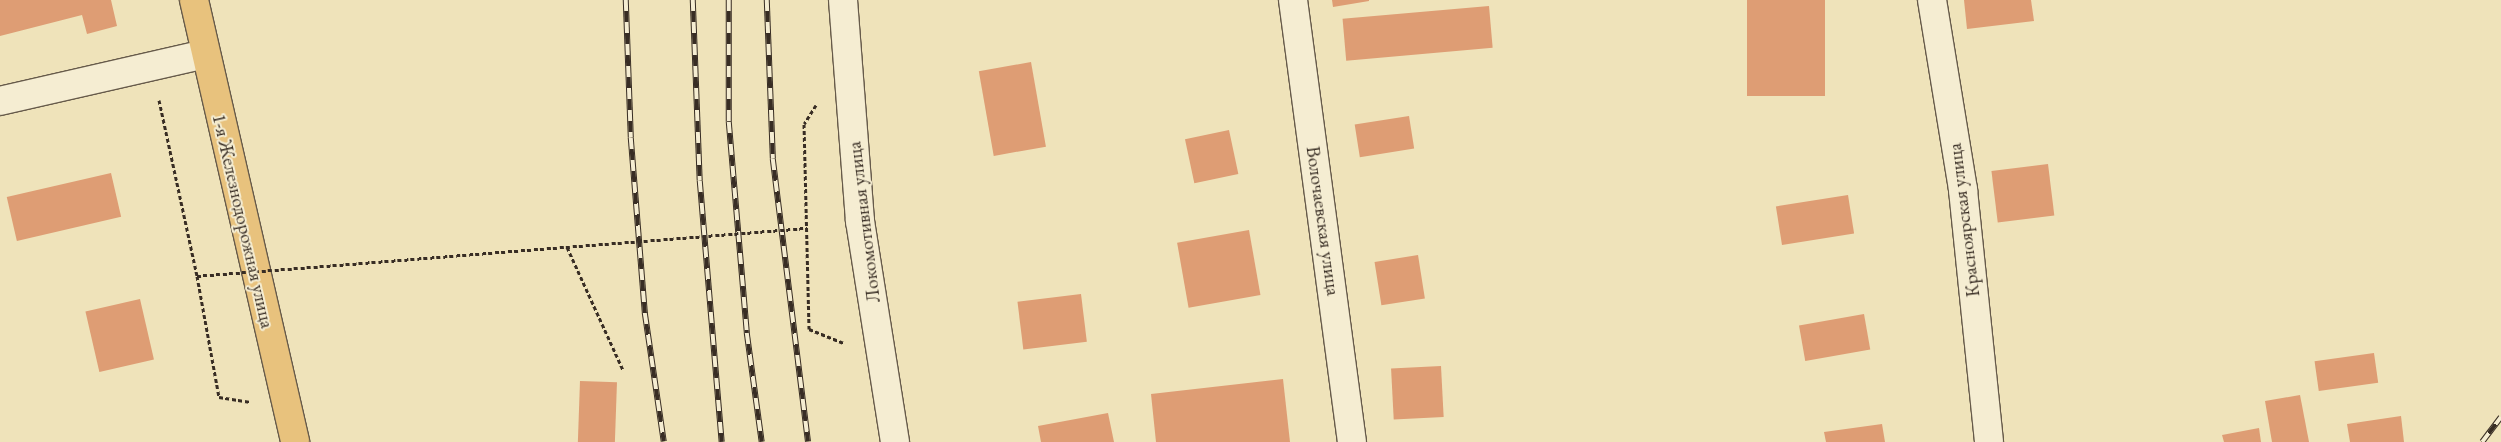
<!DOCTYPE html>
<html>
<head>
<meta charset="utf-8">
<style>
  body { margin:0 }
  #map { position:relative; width:2501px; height:442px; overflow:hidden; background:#efe3ba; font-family:"EB Garamond",serif }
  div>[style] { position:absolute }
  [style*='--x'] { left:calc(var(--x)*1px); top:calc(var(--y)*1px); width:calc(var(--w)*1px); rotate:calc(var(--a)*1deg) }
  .building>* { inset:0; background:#de9d74; transform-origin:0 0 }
  .path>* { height:3px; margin-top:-1.5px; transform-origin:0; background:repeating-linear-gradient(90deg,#382d24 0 4px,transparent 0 6.5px) }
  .roads { filter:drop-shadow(1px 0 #665a4a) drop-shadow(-1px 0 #665a4a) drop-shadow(0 1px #665a4a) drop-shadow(0 -1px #665a4a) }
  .minor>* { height:28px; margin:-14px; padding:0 14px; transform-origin:14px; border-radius:14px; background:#f5edd2 }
  .primary>* { height:28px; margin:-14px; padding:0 14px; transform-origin:14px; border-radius:14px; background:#e8c27d }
  .rail>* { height:5.5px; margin-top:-2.75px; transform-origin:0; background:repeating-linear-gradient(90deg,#f5edd2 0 11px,#382d24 0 22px); box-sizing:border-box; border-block:1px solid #382d24 }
  .path-bridge>* { height:3px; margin-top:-1.5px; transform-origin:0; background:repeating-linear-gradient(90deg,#382d24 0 4px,transparent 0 6.5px) }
  span { translate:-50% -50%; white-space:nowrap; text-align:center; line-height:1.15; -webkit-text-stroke:4px #f5edd2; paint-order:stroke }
  .street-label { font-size:19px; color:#382d24 }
</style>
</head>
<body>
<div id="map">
  <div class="building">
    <i style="clip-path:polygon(0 0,111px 0,117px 26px,87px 34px,82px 15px,0 36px)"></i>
    <i style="clip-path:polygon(1332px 0,1369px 0,1369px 1px,1333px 7px)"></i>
    <i style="left:1747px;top:0;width:78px;height:96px"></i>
    <i style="clip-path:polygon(1964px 0,2031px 0,2034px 21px,1967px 29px)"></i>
    <i style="left:1489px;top:6px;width:42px;height:147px;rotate:85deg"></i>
    <i style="left:1031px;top:62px;width:86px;height:53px;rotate:80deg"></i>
    <i style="left:1409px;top:116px;width:33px;height:55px;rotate:81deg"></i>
    <i style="left:1229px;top:130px;width:45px;height:45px;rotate:78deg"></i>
    <i style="left:2048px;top:164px;width:52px;height:57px;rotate:83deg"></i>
    <i style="left:111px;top:173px;width:45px;height:107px;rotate:77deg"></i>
    <i style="left:1848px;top:195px;width:39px;height:73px;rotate:81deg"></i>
    <i style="left:1249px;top:230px;width:66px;height:73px;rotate:80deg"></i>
    <i style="left:1418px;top:255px;width:44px;height:44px;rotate:81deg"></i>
    <i style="left:1081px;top:294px;width:48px;height:64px;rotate:83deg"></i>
    <i style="left:140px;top:299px;width:62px;height:56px;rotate:77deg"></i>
    <i style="left:1864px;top:314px;width:36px;height:66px;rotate:80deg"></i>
    <i style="left:2374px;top:353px;width:30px;height:60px;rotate:82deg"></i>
    <i style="left:1441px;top:366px;width:51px;height:50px;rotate:87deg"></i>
    <i style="clip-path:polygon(1283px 379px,1290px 442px,1156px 442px,1151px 394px)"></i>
    <i style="left:580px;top:381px;width:37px;height:61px;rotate:2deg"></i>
    <i style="clip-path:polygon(2300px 395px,2309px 442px,2272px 442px,2265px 401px)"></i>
    <i style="clip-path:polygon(1108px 413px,1114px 442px,1041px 442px,1038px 426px)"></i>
    <i style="clip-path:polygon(2401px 416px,2404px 442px,2350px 442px,2347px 424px)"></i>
    <i style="clip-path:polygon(1882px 424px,1885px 442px,1826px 442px,1824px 432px)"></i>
    <i style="clip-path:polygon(2259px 428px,2261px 442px,2224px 442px,2222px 435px)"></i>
  </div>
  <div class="path">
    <i style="--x:159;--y:100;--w:180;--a:77.8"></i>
    <i style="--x:197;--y:276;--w:123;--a:79.7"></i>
    <i style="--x:219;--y:397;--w:32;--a:9"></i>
    <i style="--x:816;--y:105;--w:22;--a:122"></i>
    <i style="--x:804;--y:124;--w:205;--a:88.6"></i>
    <i style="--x:809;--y:329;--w:38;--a:22"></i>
    <i style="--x:567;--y:247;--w:135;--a:65.5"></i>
  </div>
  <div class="roads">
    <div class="minor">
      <i style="--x:843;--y:0;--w:222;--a:85.6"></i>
      <i style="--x:860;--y:221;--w:224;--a:81"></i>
      <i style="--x:1293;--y:0;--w:446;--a:82.4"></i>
      <i style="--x:1932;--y:0;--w:193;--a:80.7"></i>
      <i style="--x:1963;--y:190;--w:253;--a:84.1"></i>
      <i style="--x:0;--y:101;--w:210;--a:-12.9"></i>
    </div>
    <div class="primary">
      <i style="--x:194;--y:0;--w:453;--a:77.1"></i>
    </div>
  </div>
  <div class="rail">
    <i style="--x:626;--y:0;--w:138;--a:87.9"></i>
    <i style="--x:631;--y:138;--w:176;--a:85.4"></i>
    <i style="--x:645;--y:313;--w:130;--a:81.6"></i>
    <i style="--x:693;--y:0;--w:181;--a:87.8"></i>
    <i style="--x:700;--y:181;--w:262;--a:85.2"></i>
    <i style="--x:729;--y:0;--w:122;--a:90"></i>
    <i style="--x:729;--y:122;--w:212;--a:85.1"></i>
    <i style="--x:747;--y:333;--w:110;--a:82.2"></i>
    <i style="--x:767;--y:0;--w:159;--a:87.8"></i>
    <i style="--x:773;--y:159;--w:285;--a:82.9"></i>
    <i style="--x:2482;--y:442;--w:31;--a:-53"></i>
  </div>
  <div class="path-bridge">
    <i style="--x:197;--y:276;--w:612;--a:-4.5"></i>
  </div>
  <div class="street-label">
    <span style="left:1964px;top:220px;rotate:-97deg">Красноярская улица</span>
    <span style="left:243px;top:221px;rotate:77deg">1-я Железнодорожная улица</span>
    <span style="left:1323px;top:221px;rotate:82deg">Волочаевская улица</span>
    <span style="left:864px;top:222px;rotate:-97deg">Локомотивная улица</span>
  </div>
</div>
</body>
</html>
